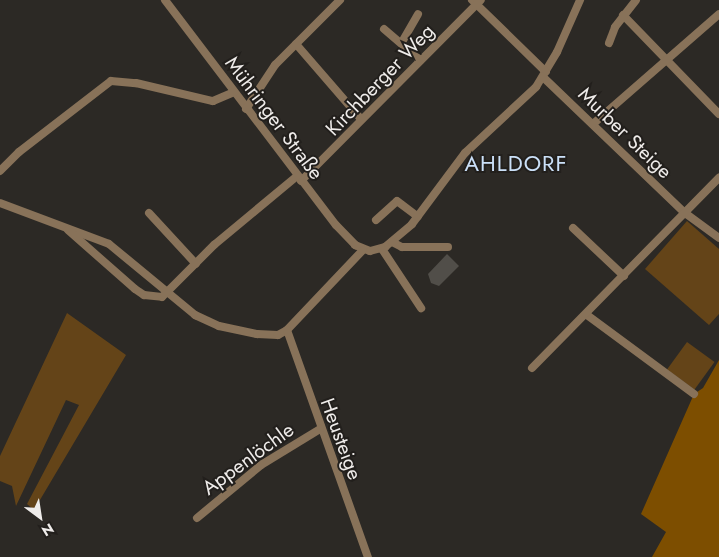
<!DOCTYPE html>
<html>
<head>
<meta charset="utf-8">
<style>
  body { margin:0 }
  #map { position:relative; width:719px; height:557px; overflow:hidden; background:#2c2925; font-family:Jost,sans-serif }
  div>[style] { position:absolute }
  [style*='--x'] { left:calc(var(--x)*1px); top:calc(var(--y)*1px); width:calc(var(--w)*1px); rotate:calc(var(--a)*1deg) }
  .green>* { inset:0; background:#644418; transform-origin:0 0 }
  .forest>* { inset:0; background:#7d4e00 }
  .building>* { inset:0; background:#514e49 }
  .minor>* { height:8px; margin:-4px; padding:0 4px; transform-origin:4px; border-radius:4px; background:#887259 }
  span { translate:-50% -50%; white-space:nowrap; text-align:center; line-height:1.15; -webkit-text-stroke:4px #221f1c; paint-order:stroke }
  .street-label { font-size:20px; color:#efecea }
  .quarter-label { font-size:22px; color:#cbe0f8; letter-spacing:1px }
  .north { position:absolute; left:15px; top:492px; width:50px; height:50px; -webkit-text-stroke:4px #221f1c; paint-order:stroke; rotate:149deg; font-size:14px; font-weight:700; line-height:20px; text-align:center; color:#efecea }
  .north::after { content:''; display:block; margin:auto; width:18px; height:22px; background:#efecea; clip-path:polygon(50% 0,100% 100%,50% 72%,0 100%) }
</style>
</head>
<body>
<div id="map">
  <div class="green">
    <i style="clip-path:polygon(687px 221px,719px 249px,719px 314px,709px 325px,645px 269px)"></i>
    <i style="clip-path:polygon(67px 313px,126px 355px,34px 510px,27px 504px,79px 405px,66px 400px,16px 506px,12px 486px,0 481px,0 456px)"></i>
    <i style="left:687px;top:342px;width:34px;height:34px;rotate:36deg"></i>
  </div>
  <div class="forest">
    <i style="clip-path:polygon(719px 360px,719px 557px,652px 557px,666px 532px,641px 514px,694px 394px,703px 388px)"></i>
  </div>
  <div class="building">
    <i style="clip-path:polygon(447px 254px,459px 266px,439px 286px,431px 283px,428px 274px)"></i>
  </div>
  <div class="minor">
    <i style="--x:165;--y:0;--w:283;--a:52.8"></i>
    <i style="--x:336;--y:225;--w:28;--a:46"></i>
    <i style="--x:355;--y:245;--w:16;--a:22"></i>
    <i style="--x:370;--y:251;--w:16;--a:-15"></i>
    <i style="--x:385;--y:247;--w:35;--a:-40"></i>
    <i style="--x:412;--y:224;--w:89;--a:-53.3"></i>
    <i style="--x:465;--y:153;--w:97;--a:-42.9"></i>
    <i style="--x:536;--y:87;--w:41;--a:-59"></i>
    <i style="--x:557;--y:52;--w:57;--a:-66.1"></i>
    <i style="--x:472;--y:0;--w:103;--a:44.2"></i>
    <i style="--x:623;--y:15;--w:138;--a:45.9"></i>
    <i style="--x:384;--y:29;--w:48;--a:40.7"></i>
    <i style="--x:402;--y:42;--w:32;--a:-60"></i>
    <i style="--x:609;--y:43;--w:17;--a:-69"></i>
    <i style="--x:615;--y:27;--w:34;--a:-52"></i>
    <i style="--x:296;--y:44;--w:99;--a:49.1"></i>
    <i style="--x:543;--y:77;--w:197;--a:43.8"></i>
    <i style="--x:685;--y:213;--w:42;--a:36.3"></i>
    <i style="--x:246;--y:109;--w:53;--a:-56.6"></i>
    <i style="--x:275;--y:65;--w:92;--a:-45"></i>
    <i style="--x:593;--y:124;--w:167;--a:-41.1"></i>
    <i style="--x:0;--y:171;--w:27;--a:-45"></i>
    <i style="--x:19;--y:152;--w:116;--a:-37.7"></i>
    <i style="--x:111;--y:81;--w:25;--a:5"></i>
    <i style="--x:136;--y:83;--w:79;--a:13.2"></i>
    <i style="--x:213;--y:101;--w:23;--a:-23"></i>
    <i style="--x:301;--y:181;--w:255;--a:-45.2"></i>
    <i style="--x:0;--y:203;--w:116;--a:20.6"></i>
    <i style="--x:109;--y:244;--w:112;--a:39.5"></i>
    <i style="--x:195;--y:315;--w:26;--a:25"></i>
    <i style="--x:219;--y:326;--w:39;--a:12"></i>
    <i style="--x:257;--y:334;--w:21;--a:3"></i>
    <i style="--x:278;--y:335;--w:10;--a:-29"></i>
    <i style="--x:287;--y:330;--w:110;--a:-46.5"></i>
    <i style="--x:149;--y:213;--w:69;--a:47.3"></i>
    <i style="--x:376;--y:220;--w:28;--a:-42"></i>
    <i style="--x:397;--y:201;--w:26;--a:37"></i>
    <i style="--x:573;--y:228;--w:70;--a:43.3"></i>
    <i style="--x:68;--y:230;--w:89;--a:41.4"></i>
    <i style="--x:135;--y:289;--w:11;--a:34"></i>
    <i style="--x:144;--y:295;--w:18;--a:6"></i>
    <i style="--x:162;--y:297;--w:74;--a:-45"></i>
    <i style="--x:214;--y:245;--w:108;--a:-39.7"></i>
    <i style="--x:392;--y:242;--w:11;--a:27"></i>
    <i style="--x:402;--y:247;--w:46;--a:0"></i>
    <i style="--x:382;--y:249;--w:71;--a:56.5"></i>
    <i style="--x:587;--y:315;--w:133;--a:36.4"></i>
    <i style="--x:287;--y:330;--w:241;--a:70.4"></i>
    <i style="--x:532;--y:368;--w:267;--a:-45.5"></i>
    <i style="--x:197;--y:518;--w:83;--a:-39.6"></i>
    <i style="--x:261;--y:465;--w:69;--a:-31.4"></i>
  </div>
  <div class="street-label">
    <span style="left:380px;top:80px;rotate:-46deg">Kirchberger Weg</span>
    <span style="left:274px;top:118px;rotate:53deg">Mühringer Straße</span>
    <span style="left:625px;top:133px;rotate:44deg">Murber Steige</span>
    <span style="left:341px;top:439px;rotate:70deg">Heusteige</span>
    <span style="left:248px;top:459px;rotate:-36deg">Appenlöchle</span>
  </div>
  <div class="quarter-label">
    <span style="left:516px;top:164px">AHLDORF</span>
  </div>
  <div class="north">N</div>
</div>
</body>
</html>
